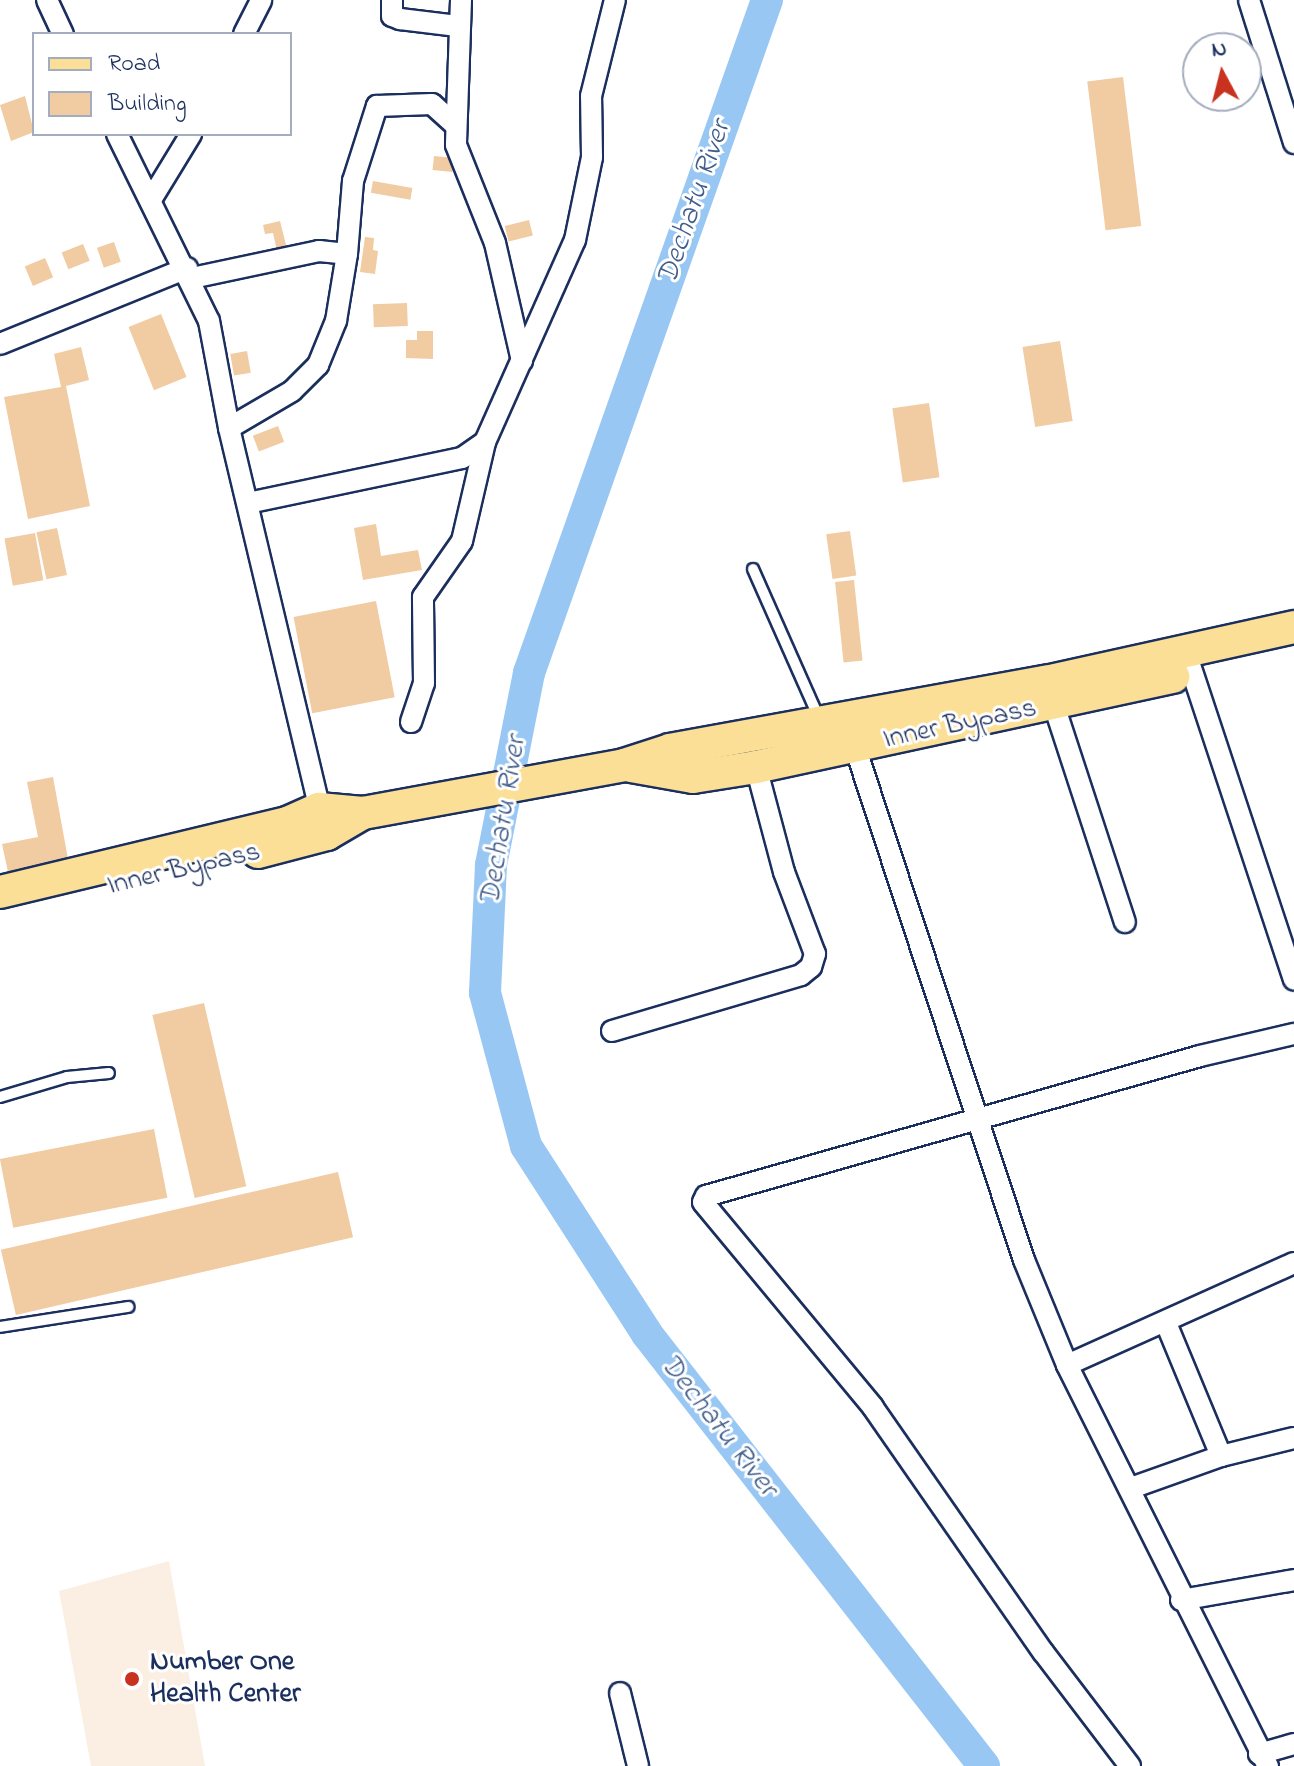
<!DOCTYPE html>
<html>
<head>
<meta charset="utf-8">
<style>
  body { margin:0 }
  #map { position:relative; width:1294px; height:1766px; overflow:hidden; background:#fff; font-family:"Indie Flower",sans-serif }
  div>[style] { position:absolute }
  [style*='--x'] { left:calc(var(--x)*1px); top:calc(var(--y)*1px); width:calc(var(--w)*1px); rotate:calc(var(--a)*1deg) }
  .built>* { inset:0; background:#fbefe3 }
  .river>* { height:32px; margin:-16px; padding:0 16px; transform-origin:16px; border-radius:16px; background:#98c7f3 }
  .building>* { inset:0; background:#f1cba1; transform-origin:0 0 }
  .roads { filter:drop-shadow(2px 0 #1b2f5e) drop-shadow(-2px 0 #1b2f5e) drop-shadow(0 2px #1b2f5e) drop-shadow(0 -2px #1b2f5e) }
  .lane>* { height:10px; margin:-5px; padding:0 5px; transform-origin:5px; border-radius:5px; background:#fff }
  .street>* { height:20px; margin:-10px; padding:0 10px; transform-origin:10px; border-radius:10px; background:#fff }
  .primary>* { height:32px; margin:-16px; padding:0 16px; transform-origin:16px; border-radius:16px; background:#fbdf96 }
  .dots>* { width:22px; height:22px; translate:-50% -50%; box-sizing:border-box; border:4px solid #fff; border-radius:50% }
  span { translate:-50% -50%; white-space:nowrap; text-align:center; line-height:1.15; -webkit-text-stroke:6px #fff; paint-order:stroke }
  .street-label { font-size:28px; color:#1b2f5e }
  .poi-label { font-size:28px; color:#1b2f5e; font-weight:700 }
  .left { translate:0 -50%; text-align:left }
  .water-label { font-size:30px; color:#405d8b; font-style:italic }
  .legend { position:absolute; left:32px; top:32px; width:260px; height:104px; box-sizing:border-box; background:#fff; border:2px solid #a4acbf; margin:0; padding:10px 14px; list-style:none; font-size:24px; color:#1b2f5e }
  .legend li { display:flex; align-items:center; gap:16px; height:40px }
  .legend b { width:40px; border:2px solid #a4acbf }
  .north { position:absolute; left:1182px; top:32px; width:80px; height:80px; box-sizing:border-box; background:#fff; border:2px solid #a4acbf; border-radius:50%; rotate:353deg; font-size:22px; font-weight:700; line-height:32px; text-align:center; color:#1b2f5e }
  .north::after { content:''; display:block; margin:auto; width:28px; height:36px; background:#c8321e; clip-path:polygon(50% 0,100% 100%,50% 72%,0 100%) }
</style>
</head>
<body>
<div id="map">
  <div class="built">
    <i style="clip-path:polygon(169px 1561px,205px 1766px,91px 1766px,59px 1591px)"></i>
  </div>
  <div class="river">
    <i style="--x:767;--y:0;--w:714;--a:109.48"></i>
    <i style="--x:529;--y:673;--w:196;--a:101.2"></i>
    <i style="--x:491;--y:865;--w:128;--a:92.7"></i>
    <i style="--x:485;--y:993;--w:158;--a:75"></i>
    <i style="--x:526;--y:1146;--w:224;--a:57.2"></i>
    <i style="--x:647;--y:1334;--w:548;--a:52.04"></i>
  </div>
  <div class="building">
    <i style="left:1123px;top:77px;width:150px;height:36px;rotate:83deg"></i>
    <i style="clip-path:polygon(25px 96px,34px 132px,11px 141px,0 105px)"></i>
    <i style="left:434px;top:156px;width:20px;height:14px;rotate:6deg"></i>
    <i style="left:373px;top:181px;width:40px;height:12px;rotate:10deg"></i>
    <i style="left:529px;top:220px;width:16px;height:25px;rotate:76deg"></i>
    <i style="clip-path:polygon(280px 221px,287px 249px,277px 251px,273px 233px,265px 234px,263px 225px)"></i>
    <i style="clip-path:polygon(365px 237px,374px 238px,373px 250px,378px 251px,375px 274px,360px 272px)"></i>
    <i style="left:114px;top:242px;width:21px;height:18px;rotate:71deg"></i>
    <i style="left:83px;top:244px;width:18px;height:23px;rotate:68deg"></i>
    <i style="left:45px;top:258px;width:21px;height:22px;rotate:67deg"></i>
    <i style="left:407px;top:303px;width:23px;height:34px;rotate:88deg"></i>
    <i style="left:161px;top:314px;width:68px;height:35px;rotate:68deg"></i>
    <i style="clip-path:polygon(417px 331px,433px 331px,433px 359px,406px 358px,406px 340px,417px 340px)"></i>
    <i style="left:1060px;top:341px;width:81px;height:38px;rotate:81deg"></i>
    <i style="clip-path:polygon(81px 347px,89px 380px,66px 386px,90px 506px,28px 519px,4px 397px,61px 387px,54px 354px)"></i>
    <i style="left:247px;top:351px;width:22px;height:17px;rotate:80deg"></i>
    <i style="left:929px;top:403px;width:75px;height:37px;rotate:82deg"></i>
    <i style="left:278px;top:426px;width:17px;height:27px;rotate:69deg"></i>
    <i style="clip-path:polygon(376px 524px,381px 556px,418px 550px,422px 570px,363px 580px,354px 528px)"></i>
    <i style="left:57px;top:528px;width:48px;height:21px;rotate:78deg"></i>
    <i style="left:850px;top:531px;width:45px;height:24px;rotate:82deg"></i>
    <i style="left:35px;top:533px;width:48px;height:31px;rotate:80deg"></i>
    <i style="left:854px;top:580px;width:81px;height:19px;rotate:84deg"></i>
    <i style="left:376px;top:601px;width:98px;height:84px;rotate:79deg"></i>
    <i style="clip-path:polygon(53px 777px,68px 859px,8px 872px,2px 844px,38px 837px,27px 782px)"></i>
    <i style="left:204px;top:1003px;width:188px;height:53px;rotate:77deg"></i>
    <i style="left:154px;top:1129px;width:70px;height:157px;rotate:79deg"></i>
    <i style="left:338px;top:1172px;width:67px;height:346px;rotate:77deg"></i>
  </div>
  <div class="roads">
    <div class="lane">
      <i style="--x:753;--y:569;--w:165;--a:66.1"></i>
      <i style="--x:0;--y:1097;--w:70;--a:-16.6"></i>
      <i style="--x:67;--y:1077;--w:42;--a:-5.4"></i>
      <i style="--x:0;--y:1327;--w:130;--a:-8.9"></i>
    </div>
    <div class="street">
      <i style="--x:47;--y:0;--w:38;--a:65"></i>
      <i style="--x:392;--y:0;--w:16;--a:90"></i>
      <i style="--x:392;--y:16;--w:9;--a:21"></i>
      <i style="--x:400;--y:19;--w:58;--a:6.9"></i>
      <i style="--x:461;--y:0;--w:145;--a:92"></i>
      <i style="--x:456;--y:145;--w:105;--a:68.3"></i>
      <i style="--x:495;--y:243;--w:121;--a:77.1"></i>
      <i style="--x:1249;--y:0;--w:150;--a:72.5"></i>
      <i style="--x:244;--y:34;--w:38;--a:-63"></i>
      <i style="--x:117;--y:134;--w:208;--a:63.8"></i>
      <i style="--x:209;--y:321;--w:109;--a:79.4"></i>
      <i style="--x:229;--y:428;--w:402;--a:76.6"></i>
      <i style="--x:152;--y:198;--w:75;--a:-58.6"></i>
      <i style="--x:192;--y:278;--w:130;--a:-12"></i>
      <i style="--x:319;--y:251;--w:28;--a:6"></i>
      <i style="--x:347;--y:254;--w:73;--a:-85.3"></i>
      <i style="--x:353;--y:181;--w:79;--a:-72.3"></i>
      <i style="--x:377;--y:106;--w:55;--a:-2.1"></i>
      <i style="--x:432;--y:104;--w:31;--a:42"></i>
      <i style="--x:0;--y:344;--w:202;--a:-22.1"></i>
      <i style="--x:229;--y:428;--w:73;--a:-30.4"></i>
      <i style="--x:292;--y:391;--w:37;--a:-45"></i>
      <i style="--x:318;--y:365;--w:48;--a:-67.8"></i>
      <i style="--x:336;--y:321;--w:68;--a:-80.7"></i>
      <i style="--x:248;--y:503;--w:219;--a:-11.9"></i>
      <i style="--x:462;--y:458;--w:28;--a:-35"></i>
      <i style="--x:1186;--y:653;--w:344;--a:71.7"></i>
      <i style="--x:1050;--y:693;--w:241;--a:71.9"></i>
      <i style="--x:411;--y:722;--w:41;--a:-71.6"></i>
      <i style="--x:424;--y:683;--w:86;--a:-90.7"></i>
      <i style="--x:423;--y:597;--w:68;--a:-55.1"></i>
      <i style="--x:462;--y:541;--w:102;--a:-76.9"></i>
      <i style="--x:485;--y:442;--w:221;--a:-66"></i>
      <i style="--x:575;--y:240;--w:85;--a:-78.4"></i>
      <i style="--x:592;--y:157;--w:61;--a:-90.9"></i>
      <i style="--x:591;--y:96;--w:99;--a:-76"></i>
      <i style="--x:855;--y:747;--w:540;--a:71.77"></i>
      <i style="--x:1024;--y:1260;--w:113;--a:67.7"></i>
      <i style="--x:1067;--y:1365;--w:449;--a:63.4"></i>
      <i style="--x:612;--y:1031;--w:197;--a:-16.5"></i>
      <i style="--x:801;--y:975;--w:13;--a:-39"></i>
      <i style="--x:811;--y:967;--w:14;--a:-73"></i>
      <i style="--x:815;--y:954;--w:88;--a:-110.7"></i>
      <i style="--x:784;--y:872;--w:109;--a:-104.9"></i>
      <i style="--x:1166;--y:1323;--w:144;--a:67.5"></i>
      <i style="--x:1067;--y:1365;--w:249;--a:-24.2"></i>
      <i style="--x:1131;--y:1488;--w:96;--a:-19.6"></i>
      <i style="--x:1221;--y:1456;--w:75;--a:-13.9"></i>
      <i style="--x:1181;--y:1600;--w:115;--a:-10"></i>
      <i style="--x:620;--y:1693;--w:75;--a:76.1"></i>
      <i style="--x:1259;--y:1754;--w:36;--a:-16"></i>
      <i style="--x:1130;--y:1766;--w:143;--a:-127.3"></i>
      <i style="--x:1043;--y:1652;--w:298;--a:-124.8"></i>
      <i style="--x:873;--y:1407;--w:266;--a:-129.7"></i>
      <i style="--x:703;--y:1202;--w:7;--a:-63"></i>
      <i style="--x:706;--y:1196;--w:513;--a:-15.82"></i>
      <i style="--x:1200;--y:1056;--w:97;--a:-13.2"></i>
    </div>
    <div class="primary">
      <i style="--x:631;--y:766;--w:63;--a:10.1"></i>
      <i style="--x:693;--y:777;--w:64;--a:-9"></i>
      <i style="--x:756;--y:767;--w:427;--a:-12.2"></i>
      <i style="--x:258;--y:852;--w:71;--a:-14.6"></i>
      <i style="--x:327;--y:834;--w:42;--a:-30.3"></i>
      <i style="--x:0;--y:892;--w:295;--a:-13.5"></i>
      <i style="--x:287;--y:823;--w:35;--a:-24"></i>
      <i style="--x:319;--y:809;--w:44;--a:5.2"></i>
      <i style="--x:363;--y:813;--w:265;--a:-10.4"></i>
      <i style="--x:624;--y:765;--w:48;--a:-18.1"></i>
      <i style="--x:670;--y:750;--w:382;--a:-10.3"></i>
      <i style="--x:1046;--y:682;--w:254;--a:-12.5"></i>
    </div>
  </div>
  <div class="dots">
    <i style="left:132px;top:1679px;background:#c8321e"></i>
  </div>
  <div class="street-label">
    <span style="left:960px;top:725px;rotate:-12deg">Inner Bypass</span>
    <span style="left:184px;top:870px;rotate:-13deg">Inner Bypass</span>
  </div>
  <div class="poi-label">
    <span class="left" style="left:150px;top:1679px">Number One<br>Health Center</span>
  </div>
  <div class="water-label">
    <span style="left:695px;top:203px;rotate:-71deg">Dechatu River</span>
    <span style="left:504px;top:821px;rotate:-81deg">Dechatu River</span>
    <span style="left:718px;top:1426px;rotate:52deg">Dechatu River</span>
  </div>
  <ul class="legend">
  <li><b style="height:10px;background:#fbdf96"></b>Road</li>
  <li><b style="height:22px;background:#f1cba1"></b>Building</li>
  </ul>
  <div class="north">N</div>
</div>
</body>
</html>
